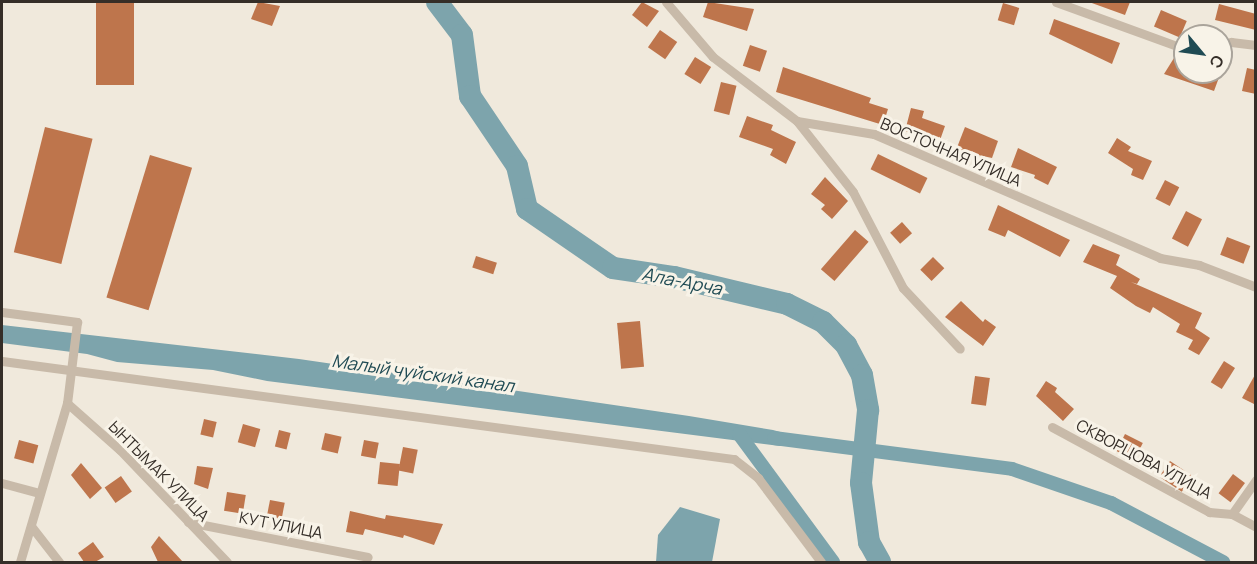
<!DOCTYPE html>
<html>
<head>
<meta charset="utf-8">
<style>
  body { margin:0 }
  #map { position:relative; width:1257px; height:564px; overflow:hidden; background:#f0e9dc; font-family:Manrope,sans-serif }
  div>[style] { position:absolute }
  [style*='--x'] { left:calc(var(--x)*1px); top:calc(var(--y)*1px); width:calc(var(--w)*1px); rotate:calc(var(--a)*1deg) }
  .water>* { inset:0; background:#7da4ac }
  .canal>* { height:14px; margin:-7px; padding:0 7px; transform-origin:7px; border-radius:7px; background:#7da4ac }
  .river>* { height:22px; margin:-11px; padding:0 11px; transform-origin:11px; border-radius:11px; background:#7da4ac }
  .building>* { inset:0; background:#be754c; transform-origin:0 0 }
  .street>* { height:9px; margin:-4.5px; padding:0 4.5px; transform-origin:4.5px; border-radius:4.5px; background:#c8baa9 }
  span { translate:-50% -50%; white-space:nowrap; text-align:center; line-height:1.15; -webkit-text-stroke:6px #f8f3e8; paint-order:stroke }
  .street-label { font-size:16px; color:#352e28 }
  .water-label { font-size:18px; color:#204b54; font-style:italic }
  .frame { position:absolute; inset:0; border:3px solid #352e28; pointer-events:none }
  .north { position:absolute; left:1173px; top:24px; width:60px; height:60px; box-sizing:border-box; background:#f8f3e8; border:2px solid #aaa49b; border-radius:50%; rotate:119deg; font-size:16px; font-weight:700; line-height:24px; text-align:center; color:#352e28 }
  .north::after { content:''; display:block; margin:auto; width:21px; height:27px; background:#204b54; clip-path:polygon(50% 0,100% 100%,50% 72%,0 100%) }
</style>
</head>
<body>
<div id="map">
  <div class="water">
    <i style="clip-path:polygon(2px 325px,299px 359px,689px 416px,773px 430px,791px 435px,791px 444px,780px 446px,267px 381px,213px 370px,117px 362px,87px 354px,2px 343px)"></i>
    <i style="clip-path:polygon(680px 507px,720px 519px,712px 562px,656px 562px,658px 535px)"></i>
  </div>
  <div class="canal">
    <i style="--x:739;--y:434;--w:159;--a:53.7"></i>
    <i style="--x:774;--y:438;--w:240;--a:7.4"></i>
    <i style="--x:1012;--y:469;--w:105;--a:19"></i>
    <i style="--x:1111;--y:503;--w:127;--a:27.8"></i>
  </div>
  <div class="river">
    <i style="--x:437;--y:2;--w:41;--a:52.9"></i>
    <i style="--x:462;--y:35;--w:62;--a:82.5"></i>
    <i style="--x:470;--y:96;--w:84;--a:56.1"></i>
    <i style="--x:517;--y:166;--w:44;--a:76.9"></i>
    <i style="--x:527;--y:209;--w:104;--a:34.5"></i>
    <i style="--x:613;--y:268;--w:62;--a:8.4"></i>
    <i style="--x:674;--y:277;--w:116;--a:13.4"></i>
    <i style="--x:787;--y:304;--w:40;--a:26.6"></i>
    <i style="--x:823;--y:322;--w:33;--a:45"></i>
    <i style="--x:846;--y:345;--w:34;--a:62"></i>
    <i style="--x:862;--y:375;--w:36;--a:80"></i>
    <i style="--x:868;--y:410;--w:73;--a:95.5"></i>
    <i style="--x:861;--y:483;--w:60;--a:82.3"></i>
    <i style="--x:869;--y:542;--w:23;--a:61"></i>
  </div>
  <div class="building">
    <i style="left:96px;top:2px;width:38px;height:83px"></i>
    <i style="clip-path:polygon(258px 2px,280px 6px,272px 26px,251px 19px)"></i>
    <i style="clip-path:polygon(642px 2px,659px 11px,647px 27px,632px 15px)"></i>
    <i style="clip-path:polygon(708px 2px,754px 9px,747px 31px,703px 17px)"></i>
    <i style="clip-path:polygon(1089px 2px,1130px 2px,1125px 15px)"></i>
    <i style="left:1003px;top:3px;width:17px;height:18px;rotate:17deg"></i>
    <i style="clip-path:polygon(1219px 4px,1256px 14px,1256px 30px,1215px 20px)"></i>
    <i style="left:1161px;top:10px;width:28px;height:18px;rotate:23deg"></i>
    <i style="clip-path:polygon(1054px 19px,1120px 43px,1112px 64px,1049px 34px)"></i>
    <i style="left:660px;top:30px;width:21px;height:21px;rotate:35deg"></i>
    <i style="left:750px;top:45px;width:18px;height:22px;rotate:19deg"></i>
    <i style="left:695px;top:57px;width:19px;height:20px;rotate:32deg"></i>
    <i style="clip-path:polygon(1174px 58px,1185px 63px,1185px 72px,1221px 72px,1214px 91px,1164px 74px)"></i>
    <i style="clip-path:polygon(783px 67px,871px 98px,869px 103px,888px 109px,883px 125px,776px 92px)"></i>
    <i style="clip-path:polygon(1247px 68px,1256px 70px,1256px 94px,1242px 91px)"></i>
    <i style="left:721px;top:82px;width:16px;height:30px;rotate:14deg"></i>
    <i style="clip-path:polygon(911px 108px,924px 111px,922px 118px,945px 126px,939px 143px,905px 131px)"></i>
    <i style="clip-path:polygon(747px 116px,773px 125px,771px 130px,796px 142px,786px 164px,770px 155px,773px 149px,739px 137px)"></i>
    <i style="left:45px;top:127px;width:49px;height:129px;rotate:14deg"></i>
    <i style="clip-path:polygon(965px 127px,998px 141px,992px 158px,956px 150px)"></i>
    <i style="clip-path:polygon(1117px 138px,1131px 147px,1128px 151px,1152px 161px,1143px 180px,1131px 175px,1133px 169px,1108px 153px)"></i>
    <i style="clip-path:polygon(1018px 148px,1057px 167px,1048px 185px,1034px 178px,1035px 175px,1011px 167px)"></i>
    <i style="left:878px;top:154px;width:55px;height:17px;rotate:26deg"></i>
    <i style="left:150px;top:155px;width:44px;height:149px;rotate:17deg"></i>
    <i style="clip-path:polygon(825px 177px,848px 201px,832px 219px,821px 209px,825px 205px,811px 194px)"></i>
    <i style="left:1165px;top:180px;width:16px;height:21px;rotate:27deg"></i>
    <i style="clip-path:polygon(998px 205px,1070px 240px,1060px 257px,1008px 230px,1005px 237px,988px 230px)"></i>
    <i style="left:1186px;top:211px;width:18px;height:31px;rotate:27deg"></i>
    <i style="left:902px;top:222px;width:15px;height:16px;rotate:48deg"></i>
    <i style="left:855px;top:230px;width:18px;height:52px;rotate:41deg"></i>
    <i style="left:1227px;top:237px;width:25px;height:19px;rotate:21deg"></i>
    <i style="clip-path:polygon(1093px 244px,1120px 255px,1116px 265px,1140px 279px,1137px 284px,1131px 282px,1202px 313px,1195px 328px,1210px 338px,1199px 355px,1188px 349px,1193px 340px,1176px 332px,1180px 324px,1153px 307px,1150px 313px,1136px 306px,1110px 288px,1117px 276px,1083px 262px)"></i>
    <i style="left:476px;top:256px;width:22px;height:12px;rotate:18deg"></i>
    <i style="left:933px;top:257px;width:16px;height:18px;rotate:45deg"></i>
    <i style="clip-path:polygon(961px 301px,983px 322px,985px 319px,996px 327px,983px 346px,945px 317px)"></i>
    <i style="left:640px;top:321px;width:46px;height:23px;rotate:85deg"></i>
    <i style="left:1224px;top:361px;width:13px;height:25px;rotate:32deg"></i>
    <i style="clip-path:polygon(1256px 373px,1256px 405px,1242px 398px)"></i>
    <i style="left:975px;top:376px;width:15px;height:28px;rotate:8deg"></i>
    <i style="clip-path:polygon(1046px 381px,1057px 388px,1055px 392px,1074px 409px,1063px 421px,1036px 396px)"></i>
    <i style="left:204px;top:419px;width:13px;height:16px;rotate:13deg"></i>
    <i style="left:243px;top:424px;width:18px;height:19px;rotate:16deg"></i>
    <i style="left:279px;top:430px;width:12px;height:17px;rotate:14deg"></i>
    <i style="left:325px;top:433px;width:17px;height:17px;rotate:13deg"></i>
    <i style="left:1125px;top:434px;width:20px;height:19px;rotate:27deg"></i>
    <i style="left:19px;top:440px;width:20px;height:19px;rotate:15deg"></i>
    <i style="left:364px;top:440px;width:15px;height:16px;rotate:11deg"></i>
    <i style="left:403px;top:447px;width:15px;height:24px;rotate:11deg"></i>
    <i style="left:1170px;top:461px;width:27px;height:19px;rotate:34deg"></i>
    <i style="left:380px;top:462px;width:20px;height:22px;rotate:6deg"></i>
    <i style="clip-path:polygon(81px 463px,102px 488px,90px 499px,71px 475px)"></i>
    <i style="clip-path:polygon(197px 466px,213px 468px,208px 489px,194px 484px)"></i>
    <i style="left:1233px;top:474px;width:15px;height:24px;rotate:37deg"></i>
    <i style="left:121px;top:476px;width:19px;height:20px;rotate:55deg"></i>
    <i style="left:227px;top:492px;width:19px;height:19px;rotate:9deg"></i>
    <i style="left:270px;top:500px;width:15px;height:17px;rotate:11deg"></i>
    <i style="clip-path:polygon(350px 511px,385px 519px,386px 515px,443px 524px,434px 545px,404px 535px,403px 538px,365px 529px,363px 535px,346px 532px)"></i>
    <i style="clip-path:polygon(159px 536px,183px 562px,158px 562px,151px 547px)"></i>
    <i style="clip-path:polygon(93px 542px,104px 557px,95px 562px,84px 562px,78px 553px)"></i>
  </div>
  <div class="street">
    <i style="--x:666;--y:2;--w:72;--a:49.5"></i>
    <i style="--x:713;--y:57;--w:106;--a:37.3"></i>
    <i style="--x:797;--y:121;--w:78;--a:9.6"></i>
    <i style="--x:874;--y:134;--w:312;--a:23.4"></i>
    <i style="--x:1160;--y:258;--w:40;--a:10"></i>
    <i style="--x:1199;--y:265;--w:61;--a:21.1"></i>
    <i style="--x:1056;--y:2;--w:137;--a:20"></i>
    <i style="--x:1221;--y:46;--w:11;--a:-22"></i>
    <i style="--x:1231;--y:42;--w:25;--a:7"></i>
    <i style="--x:797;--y:121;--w:90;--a:51.7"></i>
    <i style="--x:853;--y:192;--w:108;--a:62.5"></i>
    <i style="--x:903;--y:288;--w:83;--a:46.9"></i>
    <i style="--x:2;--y:312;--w:76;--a:7.6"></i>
    <i style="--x:77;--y:322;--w:82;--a:97"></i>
    <i style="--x:67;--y:403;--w:166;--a:106.5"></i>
    <i style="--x:2;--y:361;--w:739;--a:7.63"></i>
    <i style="--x:734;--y:459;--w:31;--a:38"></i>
    <i style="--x:758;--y:478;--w:105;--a:53.1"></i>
    <i style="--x:67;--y:403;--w:71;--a:41.6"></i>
    <i style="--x:120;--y:450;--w:155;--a:46.3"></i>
    <i style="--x:1052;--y:427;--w:179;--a:28.4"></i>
    <i style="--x:1209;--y:512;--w:23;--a:5"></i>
    <i style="--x:1232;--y:514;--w:27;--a:28"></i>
    <i style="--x:2;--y:483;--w:39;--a:15"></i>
    <i style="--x:1232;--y:514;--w:42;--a:-54.8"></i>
    <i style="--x:188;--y:522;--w:183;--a:11"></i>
    <i style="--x:31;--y:526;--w:46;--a:52.1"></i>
  </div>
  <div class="street-label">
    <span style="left:951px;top:152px;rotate:23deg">ВОСТОЧНАЯ УЛИЦА</span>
    <span style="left:1144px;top:459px;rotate:28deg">СКВОРЦОВА УЛИЦА</span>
    <span style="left:159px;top:471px;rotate:45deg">ЫНТЫМАК УЛИЦА</span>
    <span style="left:281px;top:525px;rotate:11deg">КУТ УЛИЦА</span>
  </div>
  <div class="water-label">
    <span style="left:682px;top:281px;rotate:11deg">Ала-Арча</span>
    <span style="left:423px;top:373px;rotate:8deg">Малый чуйский канал</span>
  </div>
  <div class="frame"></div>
  <div class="north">С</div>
</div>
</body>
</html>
